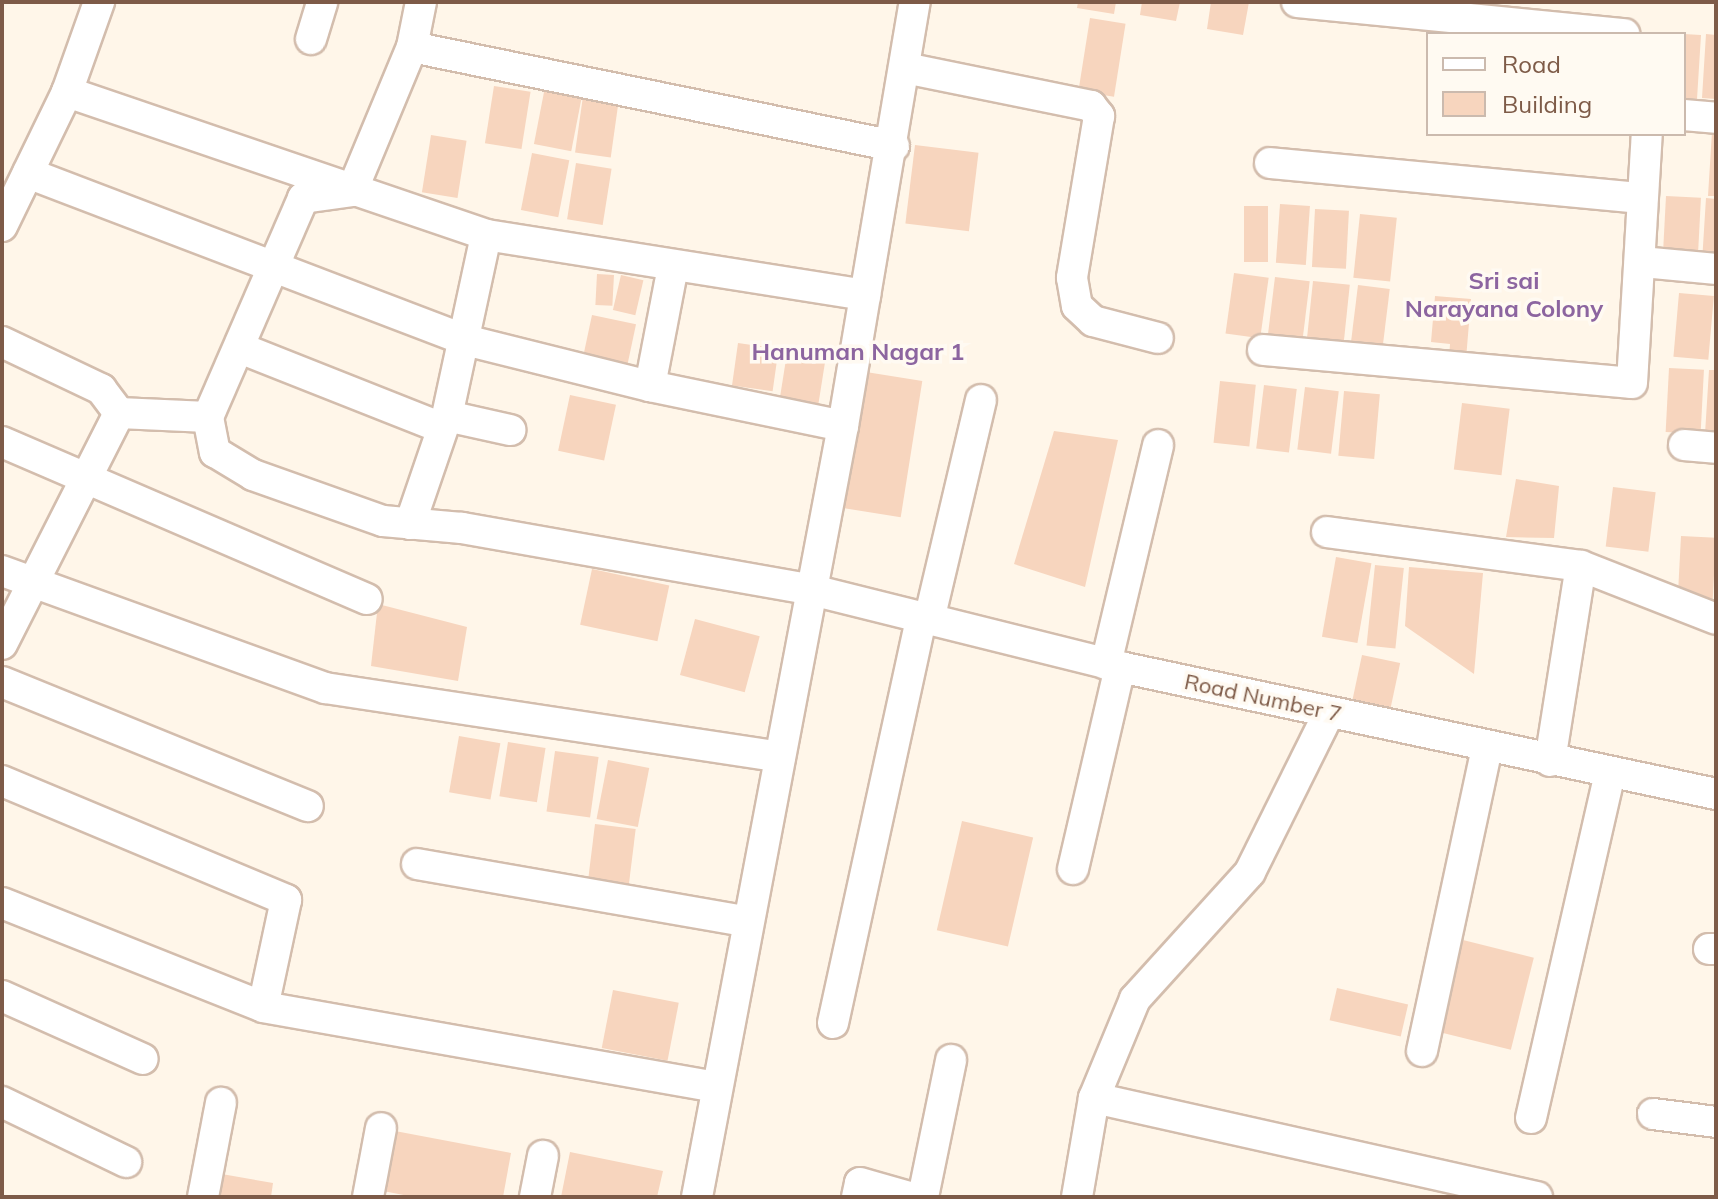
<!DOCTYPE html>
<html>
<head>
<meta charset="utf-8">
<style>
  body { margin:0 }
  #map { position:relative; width:1718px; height:1199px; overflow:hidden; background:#fff6e9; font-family:Mulish,sans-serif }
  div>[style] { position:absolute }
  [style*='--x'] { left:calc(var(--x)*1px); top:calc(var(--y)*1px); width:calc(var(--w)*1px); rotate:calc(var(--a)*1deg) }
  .building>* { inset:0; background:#f7d5be; transform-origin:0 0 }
  .roads { filter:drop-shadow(2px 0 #d3bdad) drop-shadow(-2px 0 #d3bdad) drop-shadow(0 2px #d3bdad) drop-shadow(0 -2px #d3bdad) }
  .street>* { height:30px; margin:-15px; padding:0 15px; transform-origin:15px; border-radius:15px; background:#fff }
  span { translate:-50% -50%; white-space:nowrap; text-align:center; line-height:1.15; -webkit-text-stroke:7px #fffaf2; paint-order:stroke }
  .street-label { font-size:22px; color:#7e5b48 }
  .neighbourhood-label { font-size:24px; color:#8c65a0; font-weight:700 }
  .frame { position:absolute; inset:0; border:4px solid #7e5b48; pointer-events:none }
  .legend { position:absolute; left:1426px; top:32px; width:260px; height:104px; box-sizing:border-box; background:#fffaf2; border:2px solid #cbbaae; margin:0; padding:10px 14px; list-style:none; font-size:24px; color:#7e5b48 }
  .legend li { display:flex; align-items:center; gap:16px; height:40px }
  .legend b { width:40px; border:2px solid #cbbaae }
</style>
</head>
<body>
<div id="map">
  <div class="building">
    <i style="clip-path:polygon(1078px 2px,1116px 2px,1114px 14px,1077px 8px)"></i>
    <i style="clip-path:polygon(1142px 2px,1180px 2px,1176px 21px,1140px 15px)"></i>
    <i style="clip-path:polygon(1211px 2px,1249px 2px,1243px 35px,1207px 29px)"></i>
    <i style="left:1090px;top:18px;width:36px;height:74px;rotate:9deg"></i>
    <i style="clip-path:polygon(1684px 34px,1701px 35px,1697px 99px,1684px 98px)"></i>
    <i style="clip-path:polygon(1706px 34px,1716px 35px,1716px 99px,1702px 98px)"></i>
    <i style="left:494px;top:86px;width:37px;height:58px;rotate:9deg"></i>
    <i style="left:545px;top:87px;width:38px;height:58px;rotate:11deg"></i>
    <i style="left:583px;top:96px;width:36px;height:57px;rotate:8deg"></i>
    <i style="clip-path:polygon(1712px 132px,1716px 132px,1716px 196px,1708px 196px)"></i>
    <i style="left:431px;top:135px;width:36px;height:58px;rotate:9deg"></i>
    <i style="left:915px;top:145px;width:64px;height:79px;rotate:7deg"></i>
    <i style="left:532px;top:153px;width:38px;height:58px;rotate:11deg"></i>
    <i style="left:576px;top:163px;width:36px;height:57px;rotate:9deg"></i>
    <i style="left:1666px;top:196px;width:35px;height:64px;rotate:3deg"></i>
    <i style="clip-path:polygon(1706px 198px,1716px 199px,1716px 263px,1702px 262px)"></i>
    <i style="left:1280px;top:204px;width:30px;height:59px;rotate:4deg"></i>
    <i style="left:1244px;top:206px;width:24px;height:56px"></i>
    <i style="left:1315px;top:209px;width:34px;height:58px;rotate:3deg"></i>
    <i style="left:1360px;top:214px;width:37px;height:64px;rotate:6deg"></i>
    <i style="left:1234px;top:273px;width:35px;height:61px;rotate:8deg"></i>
    <i style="left:597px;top:274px;width:17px;height:31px;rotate:3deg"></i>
    <i style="left:621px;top:275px;width:23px;height:36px;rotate:13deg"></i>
    <i style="left:1275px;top:277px;width:35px;height:61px;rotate:7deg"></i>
    <i style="left:1313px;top:281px;width:37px;height:64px;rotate:6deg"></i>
    <i style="left:1358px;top:285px;width:32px;height:66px;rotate:7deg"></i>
    <i style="left:1679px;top:293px;width:35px;height:64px;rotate:5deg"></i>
    <i style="clip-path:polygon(1435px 296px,1471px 299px,1466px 359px,1449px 358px,1450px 344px,1431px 342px)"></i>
    <i style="left:592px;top:315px;width:45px;height:43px;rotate:12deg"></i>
    <i style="left:738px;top:343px;width:41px;height:43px;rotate:8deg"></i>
    <i style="left:787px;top:353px;width:39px;height:45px;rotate:9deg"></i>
    <i style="left:1669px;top:368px;width:35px;height:64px;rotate:3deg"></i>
    <i style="clip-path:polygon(1709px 370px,1716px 370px,1716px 435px,1705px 434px)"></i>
    <i style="left:866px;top:372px;width:57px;height:138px;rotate:9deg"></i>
    <i style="left:1220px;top:381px;width:36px;height:62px;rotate:6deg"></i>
    <i style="left:1264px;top:385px;width:33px;height:64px;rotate:7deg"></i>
    <i style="left:1305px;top:387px;width:34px;height:63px;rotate:7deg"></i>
    <i style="left:1344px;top:391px;width:36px;height:65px;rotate:5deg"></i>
    <i style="left:570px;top:395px;width:47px;height:57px;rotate:12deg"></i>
    <i style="left:1462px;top:403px;width:48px;height:67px;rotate:7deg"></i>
    <i style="clip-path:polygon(1054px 431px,1118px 440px,1085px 587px,1014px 564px)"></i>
    <i style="clip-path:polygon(1516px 479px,1559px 486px,1554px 538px,1506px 537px)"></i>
    <i style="left:1613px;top:487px;width:43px;height:60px;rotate:7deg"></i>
    <i style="left:1681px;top:536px;width:35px;height:64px;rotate:3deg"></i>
    <i style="left:1336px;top:557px;width:36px;height:81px;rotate:10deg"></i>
    <i style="left:1375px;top:565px;width:29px;height:81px;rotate:6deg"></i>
    <i style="clip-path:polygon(1409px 567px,1483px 573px,1474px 674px,1405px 626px)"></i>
    <i style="left:592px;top:569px;width:79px;height:57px;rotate:12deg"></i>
    <i style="clip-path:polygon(378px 604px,467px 627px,458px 681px,371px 666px)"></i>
    <i style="left:695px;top:619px;width:67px;height:58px;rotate:15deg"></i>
    <i style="left:1362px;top:655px;width:39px;height:50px;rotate:12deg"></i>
    <i style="left:459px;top:736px;width:42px;height:57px;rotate:10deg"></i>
    <i style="left:508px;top:742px;width:38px;height:55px;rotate:9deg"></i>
    <i style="left:555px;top:751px;width:44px;height:61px;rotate:8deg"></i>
    <i style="left:608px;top:760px;width:42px;height:60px;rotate:11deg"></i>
    <i style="left:962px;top:821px;width:73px;height:112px;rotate:13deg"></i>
    <i style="left:595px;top:824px;width:41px;height:57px;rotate:7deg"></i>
    <i style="left:1463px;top:940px;width:73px;height:95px;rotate:14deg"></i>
    <i style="left:1337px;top:988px;width:73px;height:33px;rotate:13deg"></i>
    <i style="left:613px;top:990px;width:67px;height:59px;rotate:11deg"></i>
    <i style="clip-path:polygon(395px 1131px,511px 1153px,503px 1197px,414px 1197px,383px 1191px)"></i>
    <i style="clip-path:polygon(570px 1152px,663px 1171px,657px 1197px,561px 1197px)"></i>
    <i style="clip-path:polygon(216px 1173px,273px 1183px,271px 1197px,212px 1197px)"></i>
  </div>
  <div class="roads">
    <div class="street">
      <i style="--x:1297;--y:2;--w:329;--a:5.6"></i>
      <i style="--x:311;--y:39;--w:39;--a:-73"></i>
      <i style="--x:412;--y:47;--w:492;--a:11.6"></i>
      <i style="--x:905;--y:68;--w:190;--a:11.5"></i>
      <i style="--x:1091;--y:106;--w:13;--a:51"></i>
      <i style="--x:1099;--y:116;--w:164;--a:99.5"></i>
      <i style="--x:1072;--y:278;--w:28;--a:80"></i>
      <i style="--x:1077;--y:306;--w:22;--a:43"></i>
      <i style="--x:1093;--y:321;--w:67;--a:14.7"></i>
      <i style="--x:67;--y:92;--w:443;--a:18.8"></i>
      <i style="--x:486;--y:235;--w:384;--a:9"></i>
      <i style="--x:1684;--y:115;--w:32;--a:5"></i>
      <i style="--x:1270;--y:163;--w:374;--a:5.4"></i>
      <i style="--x:28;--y:173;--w:468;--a:20.9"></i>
      <i style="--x:465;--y:340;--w:191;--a:14"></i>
      <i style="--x:650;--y:386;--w:197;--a:11.7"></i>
      <i style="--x:2;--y:226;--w:149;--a:-64.1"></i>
      <i style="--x:67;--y:92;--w:96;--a:-70.4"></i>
      <i style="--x:1642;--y:262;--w:74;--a:5.4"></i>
      <i style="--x:2;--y:342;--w:110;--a:25.4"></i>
      <i style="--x:101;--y:389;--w:30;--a:53"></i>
      <i style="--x:240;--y:348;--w:217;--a:21.6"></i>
      <i style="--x:1263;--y:350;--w:370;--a:5.1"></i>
      <i style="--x:1632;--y:383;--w:249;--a:-86.6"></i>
      <i style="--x:650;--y:386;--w:122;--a:-79.1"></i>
      <i style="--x:447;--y:416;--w:65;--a:12.5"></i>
      <i style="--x:208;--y:417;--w:36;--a:79"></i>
      <i style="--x:215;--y:452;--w:44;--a:31.2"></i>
      <i style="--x:253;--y:475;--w:138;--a:19.5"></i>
      <i style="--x:383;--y:521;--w:79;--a:5.1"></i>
      <i style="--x:462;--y:528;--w:355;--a:10"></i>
      <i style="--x:812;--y:590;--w:317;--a:14"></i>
      <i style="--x:1120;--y:667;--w:609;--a:12.03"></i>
      <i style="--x:2;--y:442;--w:397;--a:23.3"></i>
      <i style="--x:1684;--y:445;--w:32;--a:5"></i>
      <i style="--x:410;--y:524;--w:114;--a:-71.1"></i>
      <i style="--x:447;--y:416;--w:185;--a:-77.8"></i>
      <i style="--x:1327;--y:532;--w:256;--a:7.6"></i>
      <i style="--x:1581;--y:566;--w:145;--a:21.4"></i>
      <i style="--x:2;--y:571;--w:344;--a:19.9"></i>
      <i style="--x:325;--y:688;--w:460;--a:8.6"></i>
      <i style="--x:929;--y:620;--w:226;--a:-76.7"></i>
      <i style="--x:2;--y:644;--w:259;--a:-63.1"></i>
      <i style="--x:119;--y:413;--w:89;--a:2.6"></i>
      <i style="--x:208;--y:417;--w:239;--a:-66.5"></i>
      <i style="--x:303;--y:198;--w:49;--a:-8.1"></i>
      <i style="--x:352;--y:191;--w:156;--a:-67.4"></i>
      <i style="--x:412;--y:47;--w:46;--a:-78.7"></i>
      <i style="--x:1106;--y:664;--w:225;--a:-76.6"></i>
      <i style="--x:2;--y:682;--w:330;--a:22.1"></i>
      <i style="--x:1550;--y:761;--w:197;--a:-81"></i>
      <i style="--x:2;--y:781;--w:308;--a:22.7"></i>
      <i style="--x:286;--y:900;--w:109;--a:102.1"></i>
      <i style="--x:417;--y:864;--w:336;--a:9.9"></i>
      <i style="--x:1073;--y:869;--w:207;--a:-76.9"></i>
      <i style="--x:2;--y:903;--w:281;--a:21.7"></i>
      <i style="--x:263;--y:1007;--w:461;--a:10"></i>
      <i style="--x:1709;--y:949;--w:7;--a:0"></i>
      <i style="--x:2;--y:996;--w:154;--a:24.1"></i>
      <i style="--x:833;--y:1023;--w:414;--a:-77.7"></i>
      <i style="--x:1422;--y:1051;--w:310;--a:-77.9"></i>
      <i style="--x:1094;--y:1098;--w:107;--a:-67.5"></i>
      <i style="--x:1135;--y:999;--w:171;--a:-47.8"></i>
      <i style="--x:1250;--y:872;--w:178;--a:-63.6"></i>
      <i style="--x:2;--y:1102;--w:138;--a:25.8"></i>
      <i style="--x:1653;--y:1114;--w:64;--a:7.2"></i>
      <i style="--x:1531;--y:1118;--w:354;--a:-77.1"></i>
      <i style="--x:203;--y:1197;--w:96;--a:-79.2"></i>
      <i style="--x:368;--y:1197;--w:70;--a:-79.3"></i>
      <i style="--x:535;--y:1197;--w:42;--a:-79"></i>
      <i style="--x:697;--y:1197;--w:785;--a:-79.28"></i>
      <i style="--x:843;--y:426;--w:430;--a:-80.4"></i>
      <i style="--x:857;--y:1197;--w:14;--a:-78"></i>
      <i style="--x:860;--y:1183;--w:51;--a:15.9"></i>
      <i style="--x:923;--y:1197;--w:140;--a:-78.4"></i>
      <i style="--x:1077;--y:1197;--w:100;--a:-80.3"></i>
      <i style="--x:1094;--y:1098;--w:454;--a:12.6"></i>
    </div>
  </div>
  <div class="street-label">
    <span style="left:1263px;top:698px;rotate:12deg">Road Number 7</span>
  </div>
  <div class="neighbourhood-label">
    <span style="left:1504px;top:295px">Sri sai<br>Narayana Colony</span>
    <span style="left:858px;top:352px">Hanuman Nagar 1</span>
  </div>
  <div class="frame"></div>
  <ul class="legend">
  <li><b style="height:10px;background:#fff"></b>Road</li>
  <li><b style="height:22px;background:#f7d5be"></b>Building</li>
  </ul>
</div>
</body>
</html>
